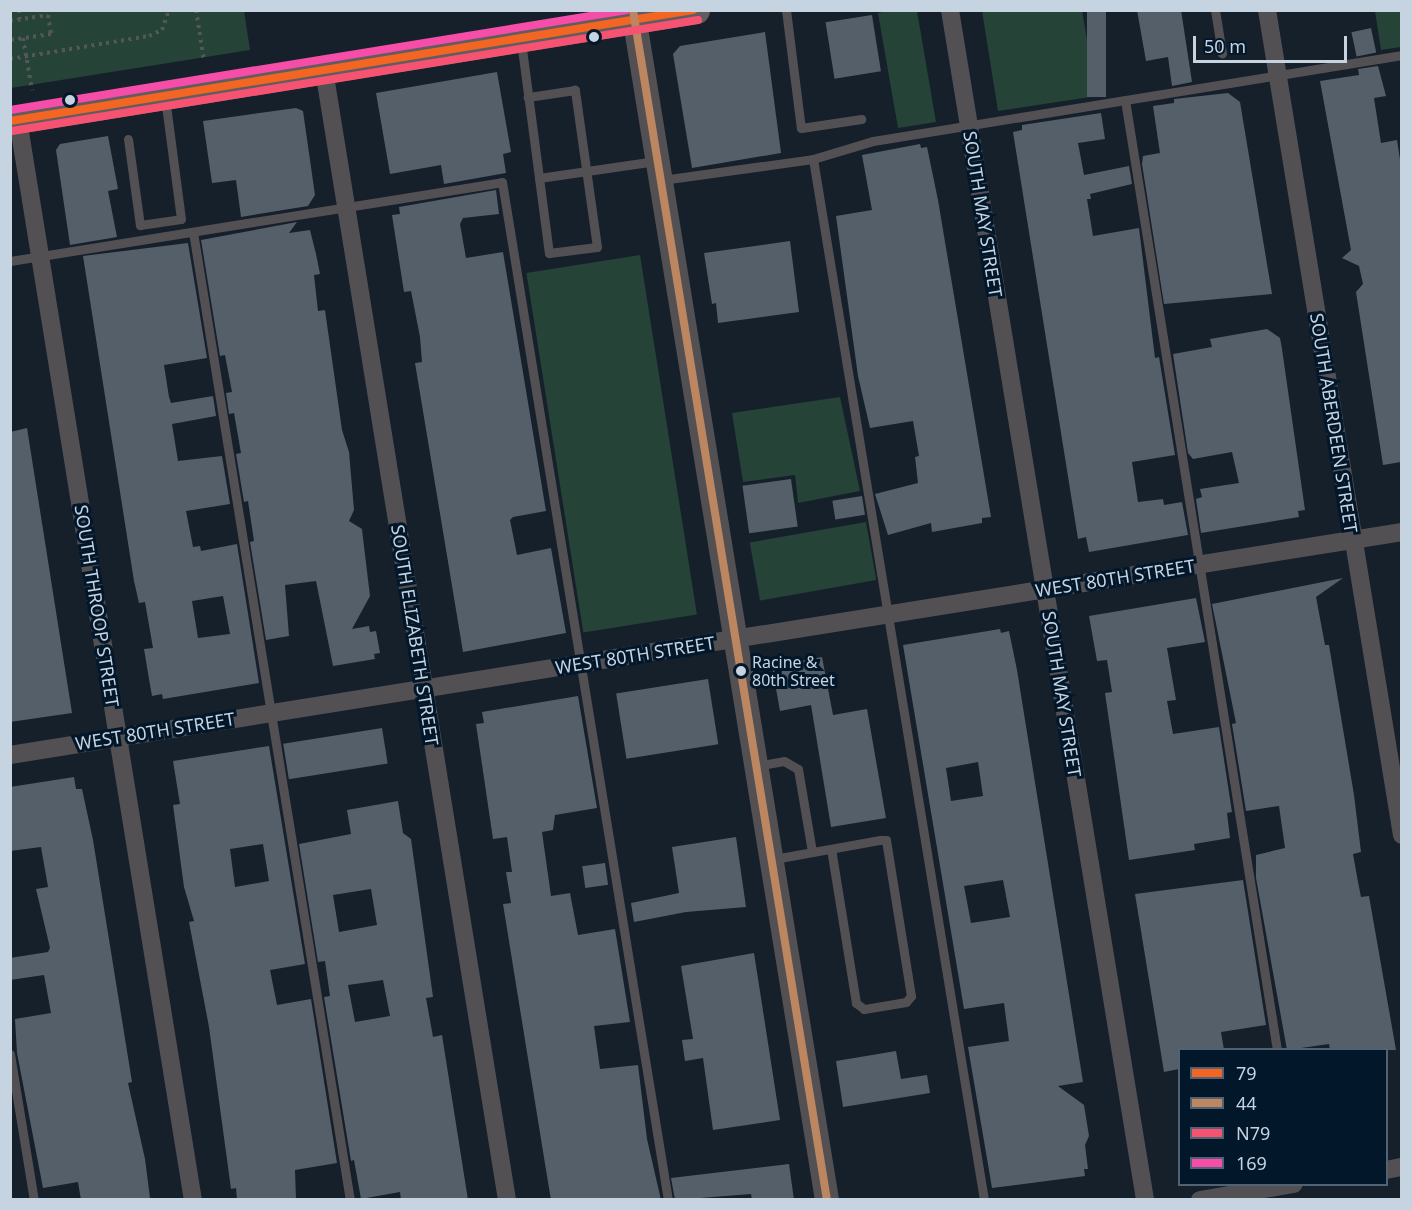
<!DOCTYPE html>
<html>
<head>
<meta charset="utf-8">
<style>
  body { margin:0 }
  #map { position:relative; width:1412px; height:1210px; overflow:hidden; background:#15202b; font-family:"Noto Sans",sans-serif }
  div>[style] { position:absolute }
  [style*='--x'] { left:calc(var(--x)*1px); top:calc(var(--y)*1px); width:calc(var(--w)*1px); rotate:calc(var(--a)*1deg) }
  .green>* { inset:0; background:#254337; transform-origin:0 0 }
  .building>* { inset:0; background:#555f69; transform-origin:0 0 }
  .path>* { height:4px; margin-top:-2px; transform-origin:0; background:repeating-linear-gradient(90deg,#54565a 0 3px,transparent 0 7.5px) }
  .service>* { height:9px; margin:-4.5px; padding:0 4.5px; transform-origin:4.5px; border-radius:4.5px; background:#535054 }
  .minor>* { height:18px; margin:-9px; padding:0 9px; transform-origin:9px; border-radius:9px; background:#535054 }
  .tertiary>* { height:24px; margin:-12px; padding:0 12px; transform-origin:12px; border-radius:12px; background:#535054 }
  .secondary>* { height:27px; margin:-13.5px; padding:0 13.5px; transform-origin:13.5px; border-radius:13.5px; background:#605c60 }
  .bus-1>* { height:8px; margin:-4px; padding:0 4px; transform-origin:4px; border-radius:4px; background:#f26522 }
  .bus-2>* { height:8px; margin:-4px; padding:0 4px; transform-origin:4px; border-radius:4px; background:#bb8660 }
  .bus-3>* { height:8px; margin:-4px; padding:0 4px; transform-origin:4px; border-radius:4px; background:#f65372 }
  .bus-4>* { height:8px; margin:-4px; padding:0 4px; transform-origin:4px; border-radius:4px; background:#f54da8 }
  .dots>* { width:16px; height:16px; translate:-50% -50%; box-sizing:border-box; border:3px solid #03172b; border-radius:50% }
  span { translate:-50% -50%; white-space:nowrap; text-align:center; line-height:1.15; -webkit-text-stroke:6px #03172b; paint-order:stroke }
  .bus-label { font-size:16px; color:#c6d3e1 }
  .left { translate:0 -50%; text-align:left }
  .street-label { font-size:18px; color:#c6d3e1 }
  .frame { position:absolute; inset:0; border:12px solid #c6d3e1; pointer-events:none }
  .legend { position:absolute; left:1178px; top:1048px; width:210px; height:138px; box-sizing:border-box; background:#03172b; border:2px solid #516274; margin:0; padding:8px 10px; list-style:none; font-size:18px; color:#c6d3e1 }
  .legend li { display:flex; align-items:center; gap:12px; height:30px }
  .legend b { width:30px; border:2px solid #516274 }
  .scale { position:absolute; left:1193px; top:36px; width:154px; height:27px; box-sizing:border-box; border:3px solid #c6d3e1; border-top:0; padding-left:8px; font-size:18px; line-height:21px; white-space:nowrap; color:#c6d3e1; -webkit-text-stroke:4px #03172b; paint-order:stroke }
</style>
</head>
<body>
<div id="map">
  <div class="green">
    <i style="clip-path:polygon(11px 10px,244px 11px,250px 50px,11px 88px)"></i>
    <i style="clip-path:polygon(893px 10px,917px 11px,936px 122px,898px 128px,878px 13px)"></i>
    <i style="clip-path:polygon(982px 11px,1082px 11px,1097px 96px,998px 111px)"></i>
    <i style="clip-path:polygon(1375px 11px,1401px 11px,1401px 47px,1381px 50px)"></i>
    <i style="left:640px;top:255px;width:364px;height:115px;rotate:81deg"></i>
    <i style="clip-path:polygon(840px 397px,860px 491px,798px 503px,795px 475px,743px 482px,732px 413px)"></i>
    <i style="left:866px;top:522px;width:59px;height:118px;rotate:80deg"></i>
  </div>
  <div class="building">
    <i style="left:1087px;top:10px;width:19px;height:87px"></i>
    <i style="clip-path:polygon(1137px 10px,1181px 10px,1192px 82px,1172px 86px,1168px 57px,1146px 61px)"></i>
    <i style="left:872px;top:15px;width:57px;height:47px;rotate:81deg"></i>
    <i style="left:1371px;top:28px;width:25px;height:20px;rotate:78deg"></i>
    <i style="clip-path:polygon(765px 32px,781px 153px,692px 168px,673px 54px,680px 46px)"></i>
    <i style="clip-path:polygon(1378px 66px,1386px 96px,1374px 98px,1381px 143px,1397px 140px,1401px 166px,1401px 462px,1383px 465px,1356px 292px,1363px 284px,1359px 266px,1342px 258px,1351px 250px,1320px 81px,1359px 75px,1358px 69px)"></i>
    <i style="clip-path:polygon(497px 72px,511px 152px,503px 154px,506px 173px,444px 184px,441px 165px,390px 174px,376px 93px)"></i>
    <i style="clip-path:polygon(1228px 93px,1240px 102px,1272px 294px,1164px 304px,1142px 164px,1143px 156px,1160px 153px,1153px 106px,1174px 103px,1174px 99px)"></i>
    <i style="clip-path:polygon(296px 108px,303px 111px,315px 195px,308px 206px,241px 217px,236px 180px,212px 183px,203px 121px)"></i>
    <i style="clip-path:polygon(1101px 113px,1105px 139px,1078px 143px,1084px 175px,1129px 166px,1132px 184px,1090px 194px,1091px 199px,1087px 199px,1093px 236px,1139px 228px,1155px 358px,1159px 357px,1175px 455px,1132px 462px,1138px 502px,1163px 499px,1164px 505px,1182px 502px,1188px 535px,1089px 552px,1086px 537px,1078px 539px,1013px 132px,1022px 130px,1022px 125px)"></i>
    <i style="clip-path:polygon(108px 136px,118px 189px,108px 191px,117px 237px,70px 245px,56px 150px,60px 144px)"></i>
    <i style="clip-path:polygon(920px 144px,921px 148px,927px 147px,938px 200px,991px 517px,982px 518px,982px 523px,932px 532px,931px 523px,888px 535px,875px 494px,918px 483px,915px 457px,919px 456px,913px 421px,870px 428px,858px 376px,836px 216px,872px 210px,862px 155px)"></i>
    <i style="clip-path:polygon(496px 190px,499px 214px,463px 218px,460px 224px,466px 258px,503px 252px,546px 511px,513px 517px,510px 520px,517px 555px,551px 548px,566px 633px,463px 652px,415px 363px,422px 362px,420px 337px,411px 291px,404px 292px,392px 215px,400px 214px,399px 207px)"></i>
    <i style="clip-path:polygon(297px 222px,289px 233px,310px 230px,316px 254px,320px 274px,314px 275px,318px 311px,325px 310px,342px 430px,349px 452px,354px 510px,349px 521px,362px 529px,363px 538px,370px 596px,352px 629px,369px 626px,370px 632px,376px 631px,380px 653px,374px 654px,375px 659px,333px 666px,316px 581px,285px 585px,289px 636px,266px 640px,250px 542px,254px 541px,248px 501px,244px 502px,236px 454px,241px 453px,234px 413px,229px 414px,226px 393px,232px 392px,225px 355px,220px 356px,201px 240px)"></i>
    <i style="clip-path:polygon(790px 241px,799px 312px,718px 323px,716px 303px,712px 304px,704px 253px)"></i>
    <i style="clip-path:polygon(evenodd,188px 243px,207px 358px,164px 365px,169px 397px,171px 403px,213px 396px,216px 416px,172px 424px,178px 461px,222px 456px,230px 504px,186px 511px,193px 547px,200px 546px,201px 551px,237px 544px,259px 683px,163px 699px,162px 694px,152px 696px,149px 679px,144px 649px,153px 648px,145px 602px,139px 603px,134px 581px,83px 256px,188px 243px,223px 596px,230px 634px,198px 638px,192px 601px,223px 596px)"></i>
    <i style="clip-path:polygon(1267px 329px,1280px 338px,1282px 349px,1305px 510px,1298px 511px,1299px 517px,1201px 533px,1196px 499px,1202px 497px,1200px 489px,1239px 483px,1232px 452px,1193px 459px,1188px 453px,1173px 354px,1212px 347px,1210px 339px)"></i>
    <i style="clip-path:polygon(27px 428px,72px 713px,10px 722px,10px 432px)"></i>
    <i style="left:791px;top:479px;width:48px;height:49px;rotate:82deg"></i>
    <i style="left:862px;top:496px;width:19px;height:30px;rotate:81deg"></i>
    <i style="clip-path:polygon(1343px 578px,1316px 597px,1325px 645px,1329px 645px,1354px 795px,1361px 852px,1353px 854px,1358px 882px,1361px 897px,1369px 896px,1396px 1050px,1330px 1050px,1329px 1044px,1287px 1050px,1256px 878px,1256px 855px,1285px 848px,1279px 806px,1246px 811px,1232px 724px,1236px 723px,1212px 604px)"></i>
    <i style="clip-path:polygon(1196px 598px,1205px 642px,1167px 648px,1176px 700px,1167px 701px,1173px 734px,1219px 727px,1232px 812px,1227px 813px,1230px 838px,1194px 844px,1195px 850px,1129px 860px,1105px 693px,1112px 692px,1107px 660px,1097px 661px,1089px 616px)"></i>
    <i style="clip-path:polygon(evenodd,1000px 629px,1001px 633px,1009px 631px,1017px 670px,1083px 1082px,1058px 1086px,1084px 1105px,1089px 1136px,1085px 1145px,1088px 1169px,1084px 1169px,1085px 1176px,992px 1188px,968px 1047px,1009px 1041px,1004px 1003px,964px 1009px,903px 645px,1000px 629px,978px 762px,983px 796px,951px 801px,946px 768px,978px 762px,1000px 629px,1003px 880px,1010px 917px,971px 923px,964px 886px,1003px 880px)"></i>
    <i style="clip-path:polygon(822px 657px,833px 715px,867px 709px,886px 818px,831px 827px,811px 705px,780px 711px,772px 666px)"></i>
    <i style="left:708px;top:679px;width:66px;height:93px;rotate:81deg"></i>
    <i style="clip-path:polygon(578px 696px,597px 808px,555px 815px,553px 830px,542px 832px,551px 896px,570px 893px,578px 935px,615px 929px,630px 1022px,594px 1026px,600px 1069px,638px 1065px,647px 1139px,661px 1200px,551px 1200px,546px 1170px,503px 904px,511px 903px,506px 872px,512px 872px,507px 837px,493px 839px,476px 724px,484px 723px,482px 712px)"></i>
    <i style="left:382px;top:728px;width:36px;height:100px;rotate:81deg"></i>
    <i style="clip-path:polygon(evenodd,269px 746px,305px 964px,270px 970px,277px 1005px,311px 999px,337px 1163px,295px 1170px,296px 1200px,237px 1200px,236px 1188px,231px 1189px,209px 1027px,189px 922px,194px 921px,184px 887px,173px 805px,180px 804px,173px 761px,269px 746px,263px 844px,269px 881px,235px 887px,230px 849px,263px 844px)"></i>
    <i style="clip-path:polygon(74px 777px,76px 789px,82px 789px,93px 840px,132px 1082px,128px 1083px,145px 1159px,150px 1198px,139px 1200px,81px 1200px,78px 1182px,43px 1188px,17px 1053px,15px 1019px,51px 1013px,44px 975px,10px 980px,10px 958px,48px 952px,50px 948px,36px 889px,48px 887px,41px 847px,10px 851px,10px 787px)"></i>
    <i style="clip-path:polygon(evenodd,398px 801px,403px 833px,411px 839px,433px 997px,426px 998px,433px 1037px,442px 1035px,468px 1200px,401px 1200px,400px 1192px,361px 1199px,354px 1160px,351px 1161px,324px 997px,330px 996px,325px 961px,318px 962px,299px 844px,351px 834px,347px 810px,398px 801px,371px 889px,377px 925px,339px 932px,333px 895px,371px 889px,398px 801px,383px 980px,390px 1016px,355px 1022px,348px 985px,383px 980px)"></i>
    <i style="clip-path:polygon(736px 837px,746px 907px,686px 912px,634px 922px,631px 903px,679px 893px,672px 847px)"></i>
    <i style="left:605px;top:863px;width:22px;height:23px;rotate:82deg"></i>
    <i style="clip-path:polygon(1243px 880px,1266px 1025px,1221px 1032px,1224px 1050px,1179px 1050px,1179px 1069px,1164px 1072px,1135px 894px)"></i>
    <i style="clip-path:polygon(754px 953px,780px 1120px,713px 1130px,703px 1058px,685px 1061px,682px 1040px,693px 1039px,681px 966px)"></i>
    <i style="clip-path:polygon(896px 1051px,901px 1079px,927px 1075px,930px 1093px,843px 1107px,836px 1061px)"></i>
    <i style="clip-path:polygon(789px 1164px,794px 1200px,752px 1200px,751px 1194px,675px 1200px,671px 1178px)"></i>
  </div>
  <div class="path">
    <i style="--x:19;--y:10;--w:9;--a:84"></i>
    <i style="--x:196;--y:10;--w:52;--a:81.1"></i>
    <i style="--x:10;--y:21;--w:38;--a:-9"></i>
    <i style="--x:48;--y:15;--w:19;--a:81"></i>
    <i style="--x:51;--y:34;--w:41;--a:171.7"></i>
    <i style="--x:23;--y:38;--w:53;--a:80.2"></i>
    <i style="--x:10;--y:59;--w:141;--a:-9.4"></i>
    <i style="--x:149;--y:36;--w:14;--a:-25"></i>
    <i style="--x:162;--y:30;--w:21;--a:-71"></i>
  </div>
  <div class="service">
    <i style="--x:786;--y:10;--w:119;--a:82.8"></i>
    <i style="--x:801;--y:128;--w:61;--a:-8.5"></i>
    <i style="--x:1215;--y:10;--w:44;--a:80.8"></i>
    <i style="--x:521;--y:41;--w:214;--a:82.5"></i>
    <i style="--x:549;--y:253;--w:48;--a:-7.1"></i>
    <i style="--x:597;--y:247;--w:159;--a:-98"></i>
    <i style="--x:575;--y:90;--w:48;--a:171.5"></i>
    <i style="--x:1125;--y:100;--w:962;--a:80.91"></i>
    <i style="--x:128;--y:139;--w:87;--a:82.1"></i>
    <i style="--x:140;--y:225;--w:41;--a:-8.3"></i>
    <i style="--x:181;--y:219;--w:122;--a:-97.5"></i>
    <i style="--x:813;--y:159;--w:1055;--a:80.67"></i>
    <i style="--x:539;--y:178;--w:118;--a:-8.3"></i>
    <i style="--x:662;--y:180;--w:152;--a:-7.9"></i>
    <i style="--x:813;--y:159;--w:63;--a:-16.7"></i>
    <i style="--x:873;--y:141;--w:536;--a:-9.23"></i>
    <i style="--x:193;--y:232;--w:981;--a:80.79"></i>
    <i style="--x:10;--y:261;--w:498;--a:-9.1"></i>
    <i style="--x:502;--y:182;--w:1031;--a:80.74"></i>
    <i style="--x:756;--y:766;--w:28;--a:-10"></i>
    <i style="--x:784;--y:761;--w:16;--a:30"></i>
    <i style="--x:798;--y:769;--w:84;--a:80.4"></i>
    <i style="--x:774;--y:859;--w:108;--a:-10.2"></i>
    <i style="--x:880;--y:840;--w:6;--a:0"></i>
    <i style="--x:886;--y:840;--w:158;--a:80.9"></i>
    <i style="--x:911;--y:996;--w:8;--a:130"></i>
    <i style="--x:906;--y:1002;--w:43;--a:170.5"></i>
    <i style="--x:864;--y:1009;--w:10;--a:-143"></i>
    <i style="--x:856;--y:1003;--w:156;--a:-99.2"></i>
    <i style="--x:10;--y:1054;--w:148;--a:80.7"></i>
  </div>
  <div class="minor">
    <i style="--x:950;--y:10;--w:1206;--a:80.69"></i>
    <i style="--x:1267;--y:10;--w:836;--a:80.71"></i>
    <i style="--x:324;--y:70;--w:1145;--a:80.8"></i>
    <i style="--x:18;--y:120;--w:1094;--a:80.8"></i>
    <i style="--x:10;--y:755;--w:1410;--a:-9.1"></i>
    <i style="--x:1386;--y:1170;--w:16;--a:-11"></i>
    <i style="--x:1200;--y:1200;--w:95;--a:-9.7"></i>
  </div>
  <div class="tertiary">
    <i style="--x:633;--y:10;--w:1206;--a:80.74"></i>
  </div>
  <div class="secondary">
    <i style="--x:10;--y:121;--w:695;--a:-9.19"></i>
  </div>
  <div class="bus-1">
    <i style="--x:10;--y:121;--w:692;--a:-9.23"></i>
  </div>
  <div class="bus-2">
    <i style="--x:633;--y:10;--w:1206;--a:80.74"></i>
  </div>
  <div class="bus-3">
    <i style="--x:12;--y:131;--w:695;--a:-9.19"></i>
  </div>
  <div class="bus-4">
    <i style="--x:10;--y:110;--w:625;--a:-9.21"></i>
  </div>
  <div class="dots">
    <i style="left:594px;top:37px;background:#c6d3e1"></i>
    <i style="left:70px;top:100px;background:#c6d3e1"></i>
    <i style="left:741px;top:671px;background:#c6d3e1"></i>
  </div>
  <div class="bus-label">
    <span class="left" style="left:752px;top:671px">Racine &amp;<br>80th Street</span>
  </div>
  <div class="street-label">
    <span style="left:983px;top:214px;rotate:81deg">SOUTH MAY STREET</span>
    <span style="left:1334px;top:423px;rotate:81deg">SOUTH ABERDEEN STREET</span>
    <span style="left:1115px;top:578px;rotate:-9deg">WEST 80TH STREET</span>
    <span style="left:97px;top:606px;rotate:81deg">SOUTH THROOP STREET</span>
    <span style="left:415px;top:635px;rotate:81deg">SOUTH ELIZABETH STREET</span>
    <span style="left:635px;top:655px;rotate:-9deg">WEST 80TH STREET</span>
    <span style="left:1062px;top:694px;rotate:81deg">SOUTH MAY STREET</span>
    <span style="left:155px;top:731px;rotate:-9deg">WEST 80TH STREET</span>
  </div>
  <div class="frame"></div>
  <ul class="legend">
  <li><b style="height:8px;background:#f26522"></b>79</li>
  <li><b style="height:8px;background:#bb8660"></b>44</li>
  <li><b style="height:8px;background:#f65372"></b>N79</li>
  <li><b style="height:8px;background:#f54da8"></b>169</li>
  </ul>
  <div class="scale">50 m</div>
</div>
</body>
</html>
